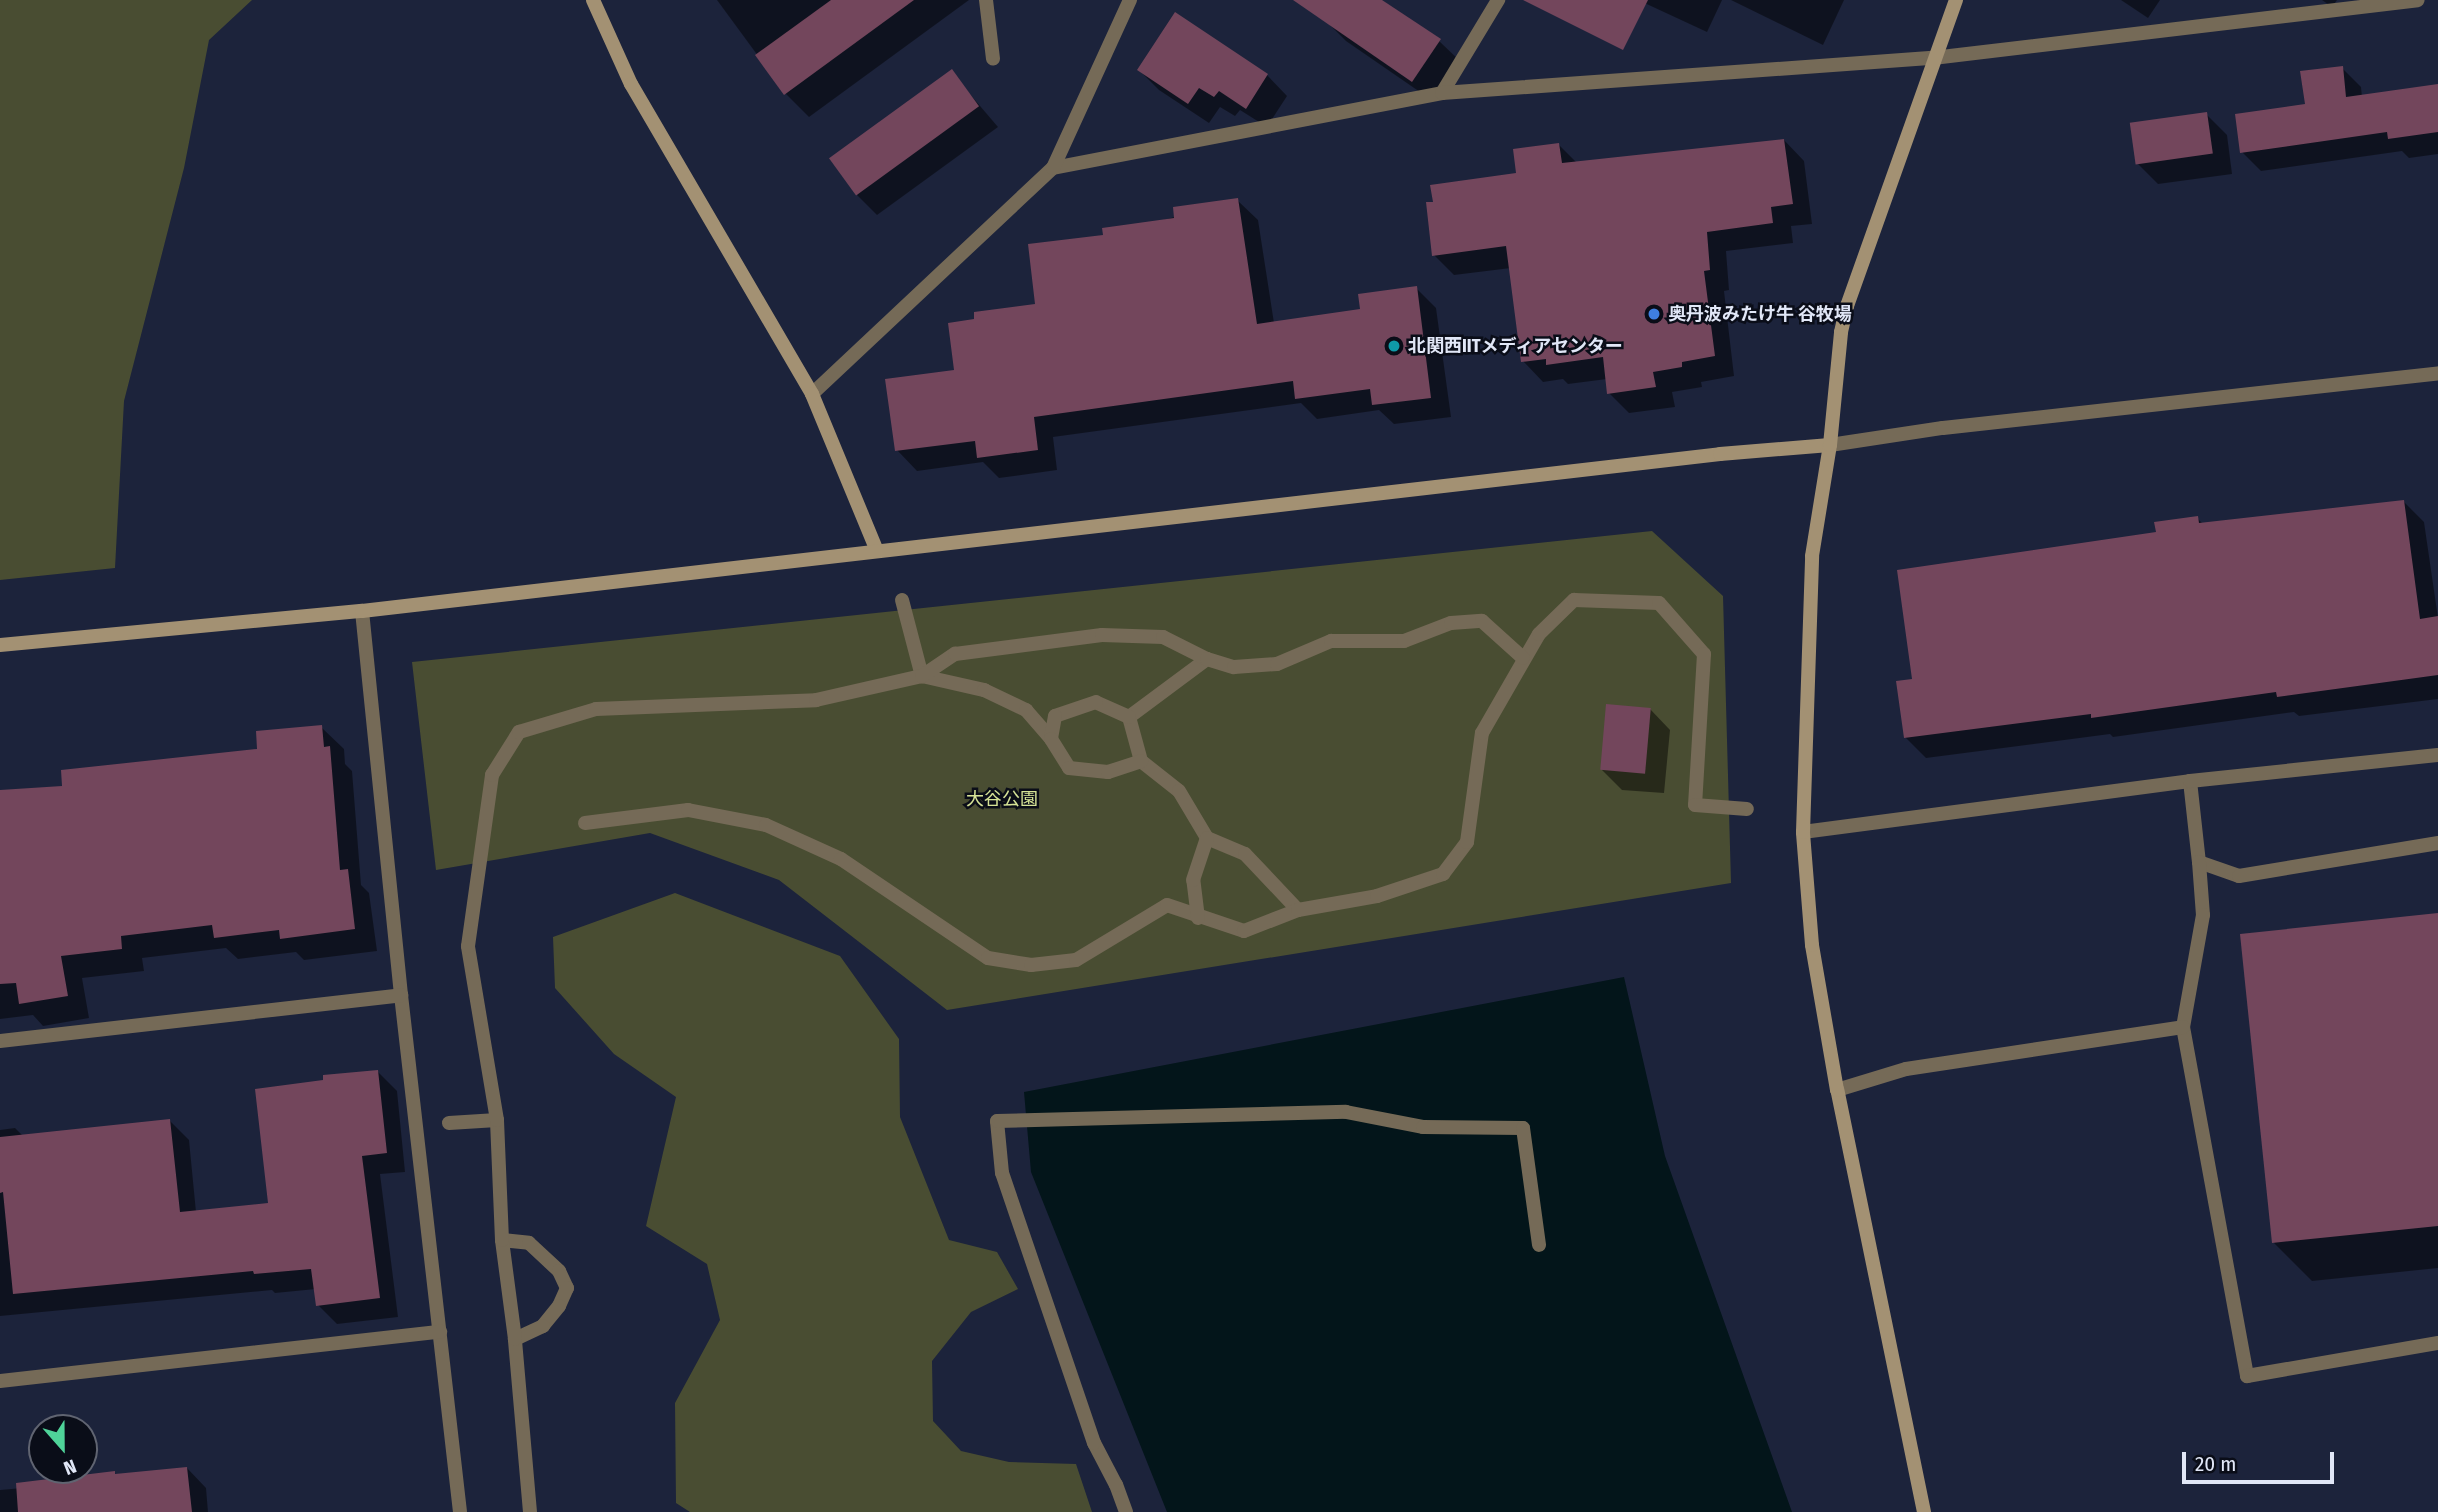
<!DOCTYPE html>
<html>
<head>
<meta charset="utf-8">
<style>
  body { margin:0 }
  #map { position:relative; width:2438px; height:1512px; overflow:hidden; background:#1c233b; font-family:"Fira Sans Condensed","Noto Sans JP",sans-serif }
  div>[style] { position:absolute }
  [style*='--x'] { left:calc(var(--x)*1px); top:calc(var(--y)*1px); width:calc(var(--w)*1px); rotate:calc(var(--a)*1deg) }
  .green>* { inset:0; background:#494d32 }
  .water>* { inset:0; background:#03151a }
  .shadow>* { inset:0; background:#0007 }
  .building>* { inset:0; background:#73465c; transform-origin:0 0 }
  .lane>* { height:14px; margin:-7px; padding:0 7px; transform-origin:7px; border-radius:7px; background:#756a57 }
  .street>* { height:14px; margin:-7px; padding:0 7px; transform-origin:7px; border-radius:7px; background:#756a57 }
  .secondary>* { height:14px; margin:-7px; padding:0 7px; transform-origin:7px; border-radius:7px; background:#a39173 }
  .dots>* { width:19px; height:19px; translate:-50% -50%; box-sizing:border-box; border:4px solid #0a0d18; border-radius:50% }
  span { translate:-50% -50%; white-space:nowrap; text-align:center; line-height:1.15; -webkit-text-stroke:5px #0a0d18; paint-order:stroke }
  .poi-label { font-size:18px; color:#e1e7f7; font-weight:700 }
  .left { translate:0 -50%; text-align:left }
  .park-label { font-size:18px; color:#d6e396 }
  .north { position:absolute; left:28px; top:1414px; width:70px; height:70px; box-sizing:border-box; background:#0a0d18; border:2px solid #606471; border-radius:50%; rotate:159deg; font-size:19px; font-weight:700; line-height:28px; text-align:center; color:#e1e7f7 }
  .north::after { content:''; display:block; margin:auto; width:24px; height:32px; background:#4fd399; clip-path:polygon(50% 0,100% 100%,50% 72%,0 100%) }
  .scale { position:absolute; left:2182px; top:1452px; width:152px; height:32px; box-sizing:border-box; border:4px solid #e1e7f7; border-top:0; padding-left:9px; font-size:21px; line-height:24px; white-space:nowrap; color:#e1e7f7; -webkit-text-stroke:5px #0a0d18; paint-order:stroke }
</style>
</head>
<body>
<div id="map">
  <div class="green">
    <i style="clip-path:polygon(0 0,252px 0,209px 40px,184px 168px,124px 401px,115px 568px,0 580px)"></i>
    <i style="clip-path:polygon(1652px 531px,1723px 596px,1731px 883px,947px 1010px,779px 880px,650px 833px,436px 870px,412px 662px)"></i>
    <i style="clip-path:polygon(675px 893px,840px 956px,899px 1039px,900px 1117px,949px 1240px,997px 1252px,1018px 1289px,971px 1312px,932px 1361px,933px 1421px,961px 1451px,1009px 1462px,1076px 1464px,1092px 1512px,690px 1512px,676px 1503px,675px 1403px,720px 1320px,707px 1264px,646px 1226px,676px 1097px,614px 1054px,555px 988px,553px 937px)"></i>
  </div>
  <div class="water">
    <i style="clip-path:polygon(1624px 977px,1665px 1156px,1792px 1512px,1167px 1512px,1031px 1172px,1024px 1092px)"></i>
  </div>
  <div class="shadow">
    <i style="clip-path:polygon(717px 0,969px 0,809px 117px,786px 94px)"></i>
    <i style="clip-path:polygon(1321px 0,1379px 0,1439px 41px,1460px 61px,1433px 101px,1346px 41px,1326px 21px)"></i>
    <i style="clip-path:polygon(1638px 0,1722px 0,1707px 32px)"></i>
    <i style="clip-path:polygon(1731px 0,1844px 0,1823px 45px)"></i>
    <i style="clip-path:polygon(2121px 0,2160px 0,2148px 18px)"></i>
    <i style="clip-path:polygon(2322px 0,2337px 0,2332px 7px)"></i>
    <i style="clip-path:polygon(2342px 68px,2361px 87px,2362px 97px,2438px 85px,2438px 154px,2409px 158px,2402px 151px,2261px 171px,2242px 152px,2307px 106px)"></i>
    <i style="clip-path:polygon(1139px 70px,1267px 75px,1287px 96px,1267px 127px,1240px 110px,1235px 116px,1220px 107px,1209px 123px,1159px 90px)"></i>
    <i style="clip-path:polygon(951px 72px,998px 127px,877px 215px,857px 195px)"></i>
    <i style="clip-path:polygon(2206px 114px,2227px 135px,2232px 174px,2158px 184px,2138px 164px)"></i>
    <i style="clip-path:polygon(1784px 140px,1804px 161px,1812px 224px,1791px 226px,1793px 243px,1726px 251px,1729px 290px,1724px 291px,1734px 376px,1701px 382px,1702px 387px,1672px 392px,1675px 407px,1629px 413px,1609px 393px,1607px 379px,1568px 384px,1563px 379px,1543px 382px,1523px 361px,1511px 268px,1454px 275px,1434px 255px,1518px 175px,1559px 145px,1577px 163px)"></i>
    <i style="clip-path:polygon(1237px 200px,1258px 220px,1274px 323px,1361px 310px,1416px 288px,1436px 308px,1451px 417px,1394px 424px,1379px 410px,1317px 419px,1301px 403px,1053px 437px,1057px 470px,999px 478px,983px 462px,917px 471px,897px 450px,956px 372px,1037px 305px,1105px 236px)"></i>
    <i style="clip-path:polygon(2404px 502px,2424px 522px,2438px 618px,2438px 699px,2299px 716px,2294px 712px,2113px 737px,2110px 734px,1926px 758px,1905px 737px,1914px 680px,2158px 533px,2197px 518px,2203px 524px)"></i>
    <i style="clip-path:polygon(1650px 709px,1670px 730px,1664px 793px,1622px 790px,1602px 770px)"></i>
    <i style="clip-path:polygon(321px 727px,344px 749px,345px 764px,352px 771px,361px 885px,369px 893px,377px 951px,304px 960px,296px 952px,238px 959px,226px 948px,142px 958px,144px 971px,82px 978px,89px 1018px,43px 1026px,33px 1015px,0 1019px,0 792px,64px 788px,259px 750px)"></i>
    <i style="clip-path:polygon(2438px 915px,2438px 1268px,2312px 1281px,2274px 1243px)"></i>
    <i style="clip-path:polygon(378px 1072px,397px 1091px,405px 1172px,380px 1174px,398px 1317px,337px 1324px,318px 1305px,316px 1289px,275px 1293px,272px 1290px,0 1316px,0 1130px,15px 1128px,23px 1136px,170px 1121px,189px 1140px,196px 1212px,270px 1205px)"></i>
    <i style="clip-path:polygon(187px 1468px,206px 1488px,208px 1512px,0 1512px,0 1490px,78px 1483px,114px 1473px,117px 1475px)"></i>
  </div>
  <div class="building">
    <i style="clip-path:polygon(831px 0,914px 0,784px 95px,755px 55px)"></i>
    <i style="clip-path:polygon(1293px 0,1382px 0,1441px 39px,1412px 82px)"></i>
    <i style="clip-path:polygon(1523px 0,1648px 0,1623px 50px)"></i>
    <i style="clip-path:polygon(1175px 12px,1268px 74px,1246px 109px,1219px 91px,1214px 97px,1199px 88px,1188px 104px,1137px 70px)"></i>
    <i style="clip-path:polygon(2343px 66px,2346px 97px,2438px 84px,2438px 132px,2388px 139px,2387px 132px,2240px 153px,2235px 114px,2305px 104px,2300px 71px)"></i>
    <i style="left:952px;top:69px;width:46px;height:152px;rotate:54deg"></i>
    <i style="left:2207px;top:112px;width:42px;height:78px;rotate:82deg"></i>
    <i style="clip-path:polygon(1784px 139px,1793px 204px,1771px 207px,1773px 223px,1707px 232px,1710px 270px,1704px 271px,1715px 356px,1682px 362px,1682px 367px,1653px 372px,1656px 387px,1607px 394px,1603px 357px,1546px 365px,1546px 359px,1521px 362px,1506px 246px,1432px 256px,1426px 202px,1433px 202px,1430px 185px,1516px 173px,1513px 149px,1559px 143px,1562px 163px)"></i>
    <i style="clip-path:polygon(1238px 198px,1257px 324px,1360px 309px,1358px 294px,1417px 286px,1431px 398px,1372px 405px,1370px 389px,1295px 399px,1293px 381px,1034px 417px,1038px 450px,977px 458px,975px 441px,895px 451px,885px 379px,954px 370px,948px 323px,974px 319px,974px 312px,1035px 304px,1028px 244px,1103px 235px,1102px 228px,1174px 218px,1173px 207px)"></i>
    <i style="clip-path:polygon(2404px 500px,2420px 619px,2438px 616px,2438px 675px,2277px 697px,2276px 692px,2091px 718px,2091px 714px,1904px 738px,1896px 681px,1912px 679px,1897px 570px,2156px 532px,2154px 522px,2198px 516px,2199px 523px)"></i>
    <i style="left:1606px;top:704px;width:45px;height:66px;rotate:5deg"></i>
    <i style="clip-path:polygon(322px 725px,324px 747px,330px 746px,340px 870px,348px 869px,355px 929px,280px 939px,279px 930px,214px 938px,212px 925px,121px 936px,122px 949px,61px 956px,68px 996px,19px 1004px,16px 983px,0 984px,0 790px,62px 786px,61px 770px,257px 749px,256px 731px)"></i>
    <i style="clip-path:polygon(2438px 913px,2438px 1226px,2272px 1243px,2240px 934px)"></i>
    <i style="clip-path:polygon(378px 1070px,387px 1153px,362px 1156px,380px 1298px,316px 1306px,311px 1269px,254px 1274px,253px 1271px,13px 1294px,3px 1192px,0 1193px,0 1137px,170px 1119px,180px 1212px,268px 1203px,255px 1089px,323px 1080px,323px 1075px)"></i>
    <i style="clip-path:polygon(187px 1467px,192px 1512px,18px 1512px,16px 1483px,115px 1471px,115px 1474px)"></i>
  </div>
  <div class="lane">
    <i style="--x:2190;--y:781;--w:81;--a:83.7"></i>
    <i style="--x:2199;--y:862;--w:42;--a:19.3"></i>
    <i style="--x:2239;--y:876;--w:202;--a:-9.4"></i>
    <i style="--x:2199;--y:862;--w:53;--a:85.7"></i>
    <i style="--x:2203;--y:915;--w:114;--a:100.1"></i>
    <i style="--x:2183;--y:1027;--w:355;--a:79.6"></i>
    <i style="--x:2247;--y:1376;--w:194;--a:-9.8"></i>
    <i style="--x:1837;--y:1090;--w:72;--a:-16.9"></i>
    <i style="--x:1906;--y:1069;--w:280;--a:-8.6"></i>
    <i style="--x:1126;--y:1512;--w:29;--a:-110"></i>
    <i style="--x:1116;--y:1485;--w:47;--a:-117.6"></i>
    <i style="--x:1094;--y:1443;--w:285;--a:-108.8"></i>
    <i style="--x:1002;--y:1173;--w:52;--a:-95.5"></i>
    <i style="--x:997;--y:1121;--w:349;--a:-1.5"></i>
    <i style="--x:1346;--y:1112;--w:78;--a:11"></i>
    <i style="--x:1423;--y:1127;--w:100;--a:0.6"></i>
    <i style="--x:1523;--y:1128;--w:118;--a:82.2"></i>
  </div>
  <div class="street">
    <i style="--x:986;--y:0;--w:59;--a:83.2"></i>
    <i style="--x:1442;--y:93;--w:109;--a:-58.9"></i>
    <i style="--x:1053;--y:168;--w:396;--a:-10.9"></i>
    <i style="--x:1442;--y:93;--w:492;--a:-4.1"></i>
    <i style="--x:1933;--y:58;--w:488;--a:-6.8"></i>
    <i style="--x:812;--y:394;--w:330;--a:-43.2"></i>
    <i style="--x:1053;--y:168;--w:185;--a:-65.4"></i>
    <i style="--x:1830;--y:445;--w:114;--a:-8.6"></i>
    <i style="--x:1943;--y:428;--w:498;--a:-6.3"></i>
    <i style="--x:902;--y:600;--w:79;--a:75.3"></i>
    <i style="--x:922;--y:676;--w:64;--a:12.7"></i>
    <i style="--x:984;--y:690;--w:47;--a:25.5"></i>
    <i style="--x:1026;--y:710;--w:38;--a:49"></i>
    <i style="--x:362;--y:611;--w:386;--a:84.2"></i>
    <i style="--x:401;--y:995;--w:520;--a:83.49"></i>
    <i style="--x:1207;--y:659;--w:97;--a:143.4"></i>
    <i style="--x:1129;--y:717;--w:46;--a:74.7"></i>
    <i style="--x:1141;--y:761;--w:48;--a:38.3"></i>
    <i style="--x:1179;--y:791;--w:55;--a:59.2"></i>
    <i style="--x:1207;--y:838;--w:41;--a:22.8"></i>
    <i style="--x:1245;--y:854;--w:77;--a:46.6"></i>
    <i style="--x:1129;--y:717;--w:36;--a:-156"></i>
    <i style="--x:1096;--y:702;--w:43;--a:161.1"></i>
    <i style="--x:1055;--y:716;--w:23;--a:100"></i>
    <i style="--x:1051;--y:739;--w:34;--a:58"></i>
    <i style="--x:1069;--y:768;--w:39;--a:6"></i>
    <i style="--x:1108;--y:772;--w:35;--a:-18"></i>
    <i style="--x:585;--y:823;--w:104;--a:-7.2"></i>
    <i style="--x:688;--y:810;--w:79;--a:10.9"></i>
    <i style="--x:766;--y:825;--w:82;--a:24.4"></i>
    <i style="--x:841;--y:859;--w:177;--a:34"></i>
    <i style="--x:988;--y:958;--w:44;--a:9.2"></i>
    <i style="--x:1031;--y:965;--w:45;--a:-6.3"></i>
    <i style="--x:1076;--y:960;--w:106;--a:-31.1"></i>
    <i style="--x:1167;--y:905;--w:81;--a:18.7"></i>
    <i style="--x:1244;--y:931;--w:58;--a:-21.3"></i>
    <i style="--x:1298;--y:910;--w:80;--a:-10"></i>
    <i style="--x:1377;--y:896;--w:70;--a:-18.4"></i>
    <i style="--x:1443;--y:874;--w:40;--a:-53"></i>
    <i style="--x:1467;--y:842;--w:110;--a:-82.2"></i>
    <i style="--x:1482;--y:733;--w:114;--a:-60.1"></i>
    <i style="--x:1539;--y:634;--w:49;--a:-44.2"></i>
    <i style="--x:1574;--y:600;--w:85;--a:2"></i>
    <i style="--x:1659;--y:603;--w:68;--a:48.6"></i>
    <i style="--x:1704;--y:654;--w:151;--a:93.4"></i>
    <i style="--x:1695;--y:805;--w:52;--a:4.4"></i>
    <i style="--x:1803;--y:832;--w:390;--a:-7.5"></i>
    <i style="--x:2190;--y:781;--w:249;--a:-6"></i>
    <i style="--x:1198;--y:918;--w:38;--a:-97"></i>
    <i style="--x:1193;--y:880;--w:44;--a:-71.6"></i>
    <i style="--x:0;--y:1041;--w:404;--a:-6.5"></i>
    <i style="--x:449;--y:1123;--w:48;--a:-3.6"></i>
    <i style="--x:502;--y:1240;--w:27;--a:6"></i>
    <i style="--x:529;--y:1243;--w:41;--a:43"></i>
    <i style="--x:559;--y:1271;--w:19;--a:65"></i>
    <i style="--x:567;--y:1288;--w:20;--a:114"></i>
    <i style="--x:559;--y:1306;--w:26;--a:129"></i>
    <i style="--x:543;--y:1326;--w:31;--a:155"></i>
    <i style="--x:0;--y:1381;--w:443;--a:-6.4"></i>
    <i style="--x:530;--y:1512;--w:174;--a:-95"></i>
    <i style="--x:515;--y:1339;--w:100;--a:-97.5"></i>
    <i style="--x:502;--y:1240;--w:120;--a:-92.4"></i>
    <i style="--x:497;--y:1120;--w:176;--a:-99.5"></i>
    <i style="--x:468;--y:946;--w:173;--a:-82"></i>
    <i style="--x:492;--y:775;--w:51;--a:-57.9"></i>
    <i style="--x:519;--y:732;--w:80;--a:-16.6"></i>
    <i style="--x:596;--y:709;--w:220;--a:-2.3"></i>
    <i style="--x:816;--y:700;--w:109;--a:-12.8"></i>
    <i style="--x:922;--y:676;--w:40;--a:-34"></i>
    <i style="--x:955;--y:654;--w:148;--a:-7.4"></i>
    <i style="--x:1102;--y:635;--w:61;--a:1.9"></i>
    <i style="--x:1163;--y:637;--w:49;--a:26.6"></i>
    <i style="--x:1207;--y:659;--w:28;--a:17"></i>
    <i style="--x:1234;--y:667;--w:43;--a:-4"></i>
    <i style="--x:1277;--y:664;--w:59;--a:-23.1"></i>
    <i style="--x:1331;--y:641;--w:73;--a:0"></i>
    <i style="--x:1404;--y:641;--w:50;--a:-21"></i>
    <i style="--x:1451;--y:623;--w:31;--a:-4"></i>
    <i style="--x:1482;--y:621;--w:55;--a:42.1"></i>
  </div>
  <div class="secondary">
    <i style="--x:593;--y:0;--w:92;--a:65.7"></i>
    <i style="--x:631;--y:84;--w:359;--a:59.7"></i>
    <i style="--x:812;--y:394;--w:170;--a:67.5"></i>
    <i style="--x:0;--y:645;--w:364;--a:-5.4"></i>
    <i style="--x:362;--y:611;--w:1367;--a:-6.59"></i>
    <i style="--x:1720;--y:454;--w:110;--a:-4.7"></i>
    <i style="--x:1924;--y:1512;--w:431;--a:-101.6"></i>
    <i style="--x:1837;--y:1090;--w:147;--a:-99.8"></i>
    <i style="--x:1812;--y:945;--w:113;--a:-94.6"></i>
    <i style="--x:1803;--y:832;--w:276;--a:-88.1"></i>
    <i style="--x:1812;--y:556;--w:112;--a:-80.8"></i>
    <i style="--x:1830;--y:445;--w:114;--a:-84.4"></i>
    <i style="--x:1841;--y:332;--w:27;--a:-77"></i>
    <i style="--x:1847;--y:306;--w:325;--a:-70.4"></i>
  </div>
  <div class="dots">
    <i style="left:1654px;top:314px;background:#3f7fe0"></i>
    <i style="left:1394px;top:346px;background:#0f9aa8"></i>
  </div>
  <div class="poi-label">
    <span class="left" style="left:1668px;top:314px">奥丹波みたけ牛 谷牧場</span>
    <span class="left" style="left:1408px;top:346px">北関西IITメディアセンター</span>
  </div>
  <div class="park-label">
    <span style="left:1002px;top:799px">大谷公園</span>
  </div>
  <div class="north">N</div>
  <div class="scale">20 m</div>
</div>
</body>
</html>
